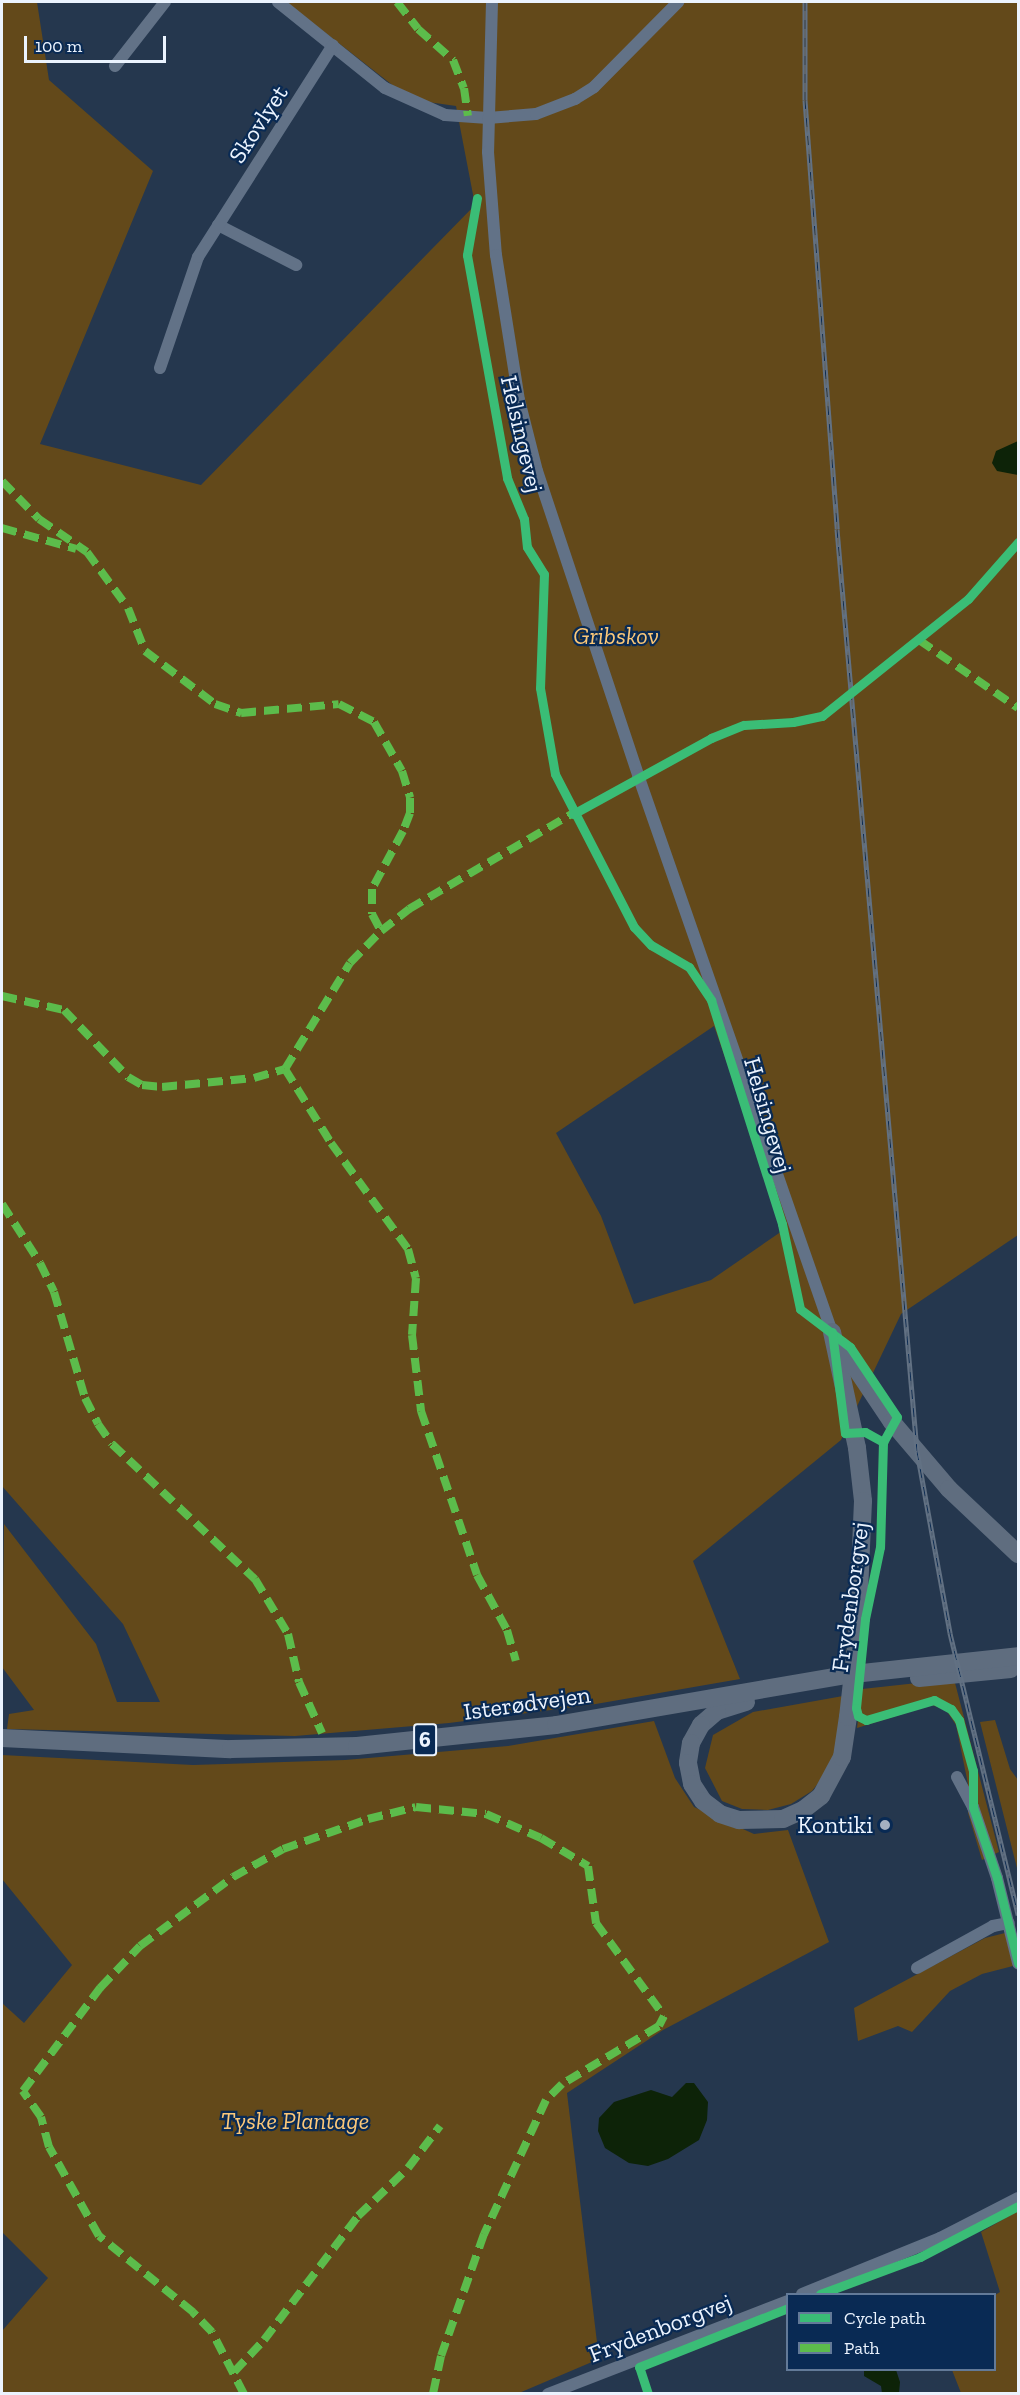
<!DOCTYPE html>
<html>
<head>
<meta charset="utf-8">
<style>
  body { margin:0 }
  #map { position:relative; width:1020px; height:2395px; overflow:hidden; background:#25374e; font-family:"Zilla Slab",serif }
  div>[style] { position:absolute }
  [style*='--x'] { left:calc(var(--x)*1px); top:calc(var(--y)*1px); width:calc(var(--w)*1px); rotate:calc(var(--a)*1deg) }
  .green>* { inset:0; background:#63491a }
  .water>* { inset:0; background:#0d2308 }
  .minor>* { height:12px; margin:-6px; padding:0 6px; transform-origin:6px; border-radius:6px; background:#627287 }
  .highway>* { height:18px; margin:-9px; padding:0 9px; transform-origin:9px; border-radius:9px; background:#5f6d7f }
  .rail>* { height:5px; margin-top:-2.5px; transform-origin:0; background:repeating-linear-gradient(90deg,#092a54 0 9px,#627183 0 18px); box-sizing:border-box; border-block:2px solid #627183 }
  .highway-bridge>* { height:18px; margin:-9px; padding:0 9px; transform-origin:9px; border-radius:9px; background:#5f6d7f }
  .quiet>* { height:8px; margin-top:-4px; transform-origin:0; background:repeating-linear-gradient(90deg,#5cbc4b 0 15px,transparent 0 23px) }
  .cycleway>* { height:9px; margin:-4.5px; padding:0 4.5px; transform-origin:4.5px; border-radius:4.5px; background:#3abd76 }
  .dots>* { width:16px; height:16px; translate:-50% -50%; box-sizing:border-box; border:3px solid #092a54; border-radius:50% }
  span { translate:-50% -50%; white-space:nowrap; text-align:center; line-height:1.15; -webkit-text-stroke:4.5px #092a54; paint-order:stroke }
  .shield-label span { padding:2px 4px; background:#092a54; border:2px solid; border-radius:4px; -webkit-text-stroke-width:0 }
  .shield-label { font-size:22px; color:#ebf3fe; font-weight:700 }
  .street-label { font-size:24px; color:#ebf3fe }
  .park-label { font-size:24px; color:#fcc879; font-style:italic }
  .poi-label { font-size:24px; color:#ebf3fe }
  .right { translate:-100% -50%; text-align:right }
  .frame { position:absolute; inset:0; border:3px solid #ebf3fe; pointer-events:none }
  .legend { position:absolute; left:786px; top:2293px; width:210px; height:78px; box-sizing:border-box; background:#092a54; border:2px solid #637a98; margin:0; padding:8px 10px; list-style:none; font-size:18px; color:#ebf3fe }
  .legend li { display:flex; align-items:center; gap:12px; height:30px }
  .legend b { width:30px; border:2px solid #637a98 }
  .scale { position:absolute; left:24px; top:36px; width:142px; height:27px; box-sizing:border-box; border:3px solid #ebf3fe; border-top:0; padding-left:8px; font-size:18px; line-height:21px; white-space:nowrap; color:#ebf3fe; -webkit-text-stroke:4px #092a54; paint-order:stroke }
</style>
</head>
<body>
<div id="map">
  <div class="green">
    <i style="clip-path:polygon(evenodd,2px 2px,37px 2px,49px 80px,153px 171px,40px 444px,201px 485px,475px 205px,456px 106px,421px 101px,400px 91px,286px 2px,1018px 2px,1018px 1235px,901px 1314px,841px 1440px,693px 1561px,740px 1679px,590px 1705px,449px 1723px,295px 1736px,7px 1729px,9px 1714px,34px 1710px,2px 1667px,4px 1524px,96px 1644px,117px 1702px,160px 1702px,123px 1624px,2px 1486px,2px 2px,714px 1026px,785px 1229px,711px 1280px,634px 1304px,601px 1216px,556px 1133px,714px 1026px)"></i>
    <i style="clip-path:polygon(954px 1679px,999px 1852px,982px 1860px,968px 1813px,968px 1784px,956px 1725px,946px 1710px,932px 1705px,857px 1728px,862px 1689px)"></i>
    <i style="clip-path:polygon(843px 1696px,838px 1747px,827px 1772px,812px 1791px,791px 1804px,768px 1810px,742px 1809px,722px 1801px,705px 1768px,713px 1735px,753px 1712px)"></i>
    <i style="clip-path:polygon(995px 1720px,1010px 1769px,1018px 1780px,1018px 1872px,980px 1722px)"></i>
    <i style="clip-path:polygon(654px 1721px,675px 1778px,694px 1807px,754px 1834px,788px 1830px,829px 1942px,663px 2030px,567px 2093px,599px 2359px,519px 2393px,2px 2393px,2px 2331px,48px 2278px,2px 2232px,2px 2003px,24px 2023px,72px 1965px,2px 1879px,2px 1755px,193px 1765px,345px 1760px,508px 1746px)"></i>
    <i style="clip-path:polygon(1005px 1933px,1013px 1966px,982px 1974px,950px 1991px,912px 2032px,898px 2026px,858px 2041px,854px 2008px,985px 1938px)"></i>
    <i style="clip-path:polygon(1018px 2211px,1018px 2393px,961px 2393px,952px 2370px,994px 2370px,995px 2295px,1000px 2292px,981px 2232px)"></i>
  </div>
  <div class="water">
    <i style="clip-path:polygon(1018px 441px,1018px 475px,997px 471px,992px 463px,996px 451px)"></i>
    <i style="clip-path:polygon(686px 2083px,694px 2083px,708px 2102px,707px 2120px,699px 2140px,668px 2159px,648px 2166px,629px 2163px,605px 2148px,598px 2131px,599px 2118px,614px 2102px,651px 2090px,672px 2097px)"></i>
    <i style="clip-path:polygon(864px 2370px,896px 2370px,900px 2382px,899px 2393px,882px 2393px,881px 2386px,864px 2376px)"></i>
  </div>
  <div class="minor">
    <i style="--x:278;--y:2;--w:137;--a:38.8"></i>
    <i style="--x:385;--y:88;--w:66;--a:24.2"></i>
    <i style="--x:445;--y:115;--w:43;--a:4"></i>
    <i style="--x:488;--y:118;--w:48;--a:-4.8"></i>
    <i style="--x:536;--y:114;--w:42;--a:-21"></i>
    <i style="--x:575;--y:99;--w:22;--a:-32"></i>
    <i style="--x:594;--y:87;--w:120;--a:-45.3"></i>
    <i style="--x:492;--y:2;--w:150;--a:91.5"></i>
    <i style="--x:488;--y:152;--w:103;--a:85.6"></i>
    <i style="--x:496;--y:255;--w:147;--a:81"></i>
    <i style="--x:519;--y:400;--w:73;--a:75.8"></i>
    <i style="--x:537;--y:471;--w:320;--a:71.6"></i>
    <i style="--x:638;--y:775;--w:590;--a:70.8"></i>
    <i style="--x:115;--y:66;--w:81;--a:-52"></i>
    <i style="--x:218;--y:225;--w:88;--a:27.1"></i>
    <i style="--x:160;--y:368;--w:117;--a:-71.1"></i>
    <i style="--x:198;--y:257;--w:251;--a:-57.5"></i>
    <i style="--x:957;--y:1777;--w:34;--a:62"></i>
    <i style="--x:973;--y:1807;--w:75;--a:71.3"></i>
    <i style="--x:997;--y:1878;--w:88;--a:76.1"></i>
    <i style="--x:917;--y:1968;--w:87;--a:-28.9"></i>
    <i style="--x:993;--y:1926;--w:16;--a:-11"></i>
    <i style="--x:802;--y:2294;--w:149;--a:-22.1"></i>
    <i style="--x:940;--y:2238;--w:88;--a:-27.1"></i>
    <i style="--x:548;--y:2394;--w:257;--a:-21.2"></i>
  </div>
  <div class="highway">
    <i style="--x:832;--y:1332;--w:119;--a:77.8"></i>
    <i style="--x:857;--y:1448;--w:53;--a:83.5"></i>
    <i style="--x:863;--y:1501;--w:137;--a:92.5"></i>
    <i style="--x:841;--y:1346;--w:92;--a:56.1"></i>
    <i style="--x:892;--y:1422;--w:88;--a:49.6"></i>
    <i style="--x:949;--y:1489;--w:95;--a:43.3"></i>
    <i style="--x:919;--y:1678;--w:92;--a:-5.6"></i>
    <i style="--x:746;--y:1702;--w:30;--a:163"></i>
    <i style="--x:717;--y:1711;--w:21;--a:139"></i>
    <i style="--x:701;--y:1725;--w:21;--a:119"></i>
    <i style="--x:691;--y:1743;--w:20;--a:99"></i>
    <i style="--x:688;--y:1763;--w:21;--a:79"></i>
    <i style="--x:692;--y:1784;--w:20;--a:57"></i>
    <i style="--x:703;--y:1801;--w:21;--a:37"></i>
    <i style="--x:720;--y:1814;--w:20;--a:18"></i>
    <i style="--x:739;--y:1820;--w:44;--a:-1.3"></i>
    <i style="--x:783;--y:1819;--w:22;--a:-24"></i>
    <i style="--x:803;--y:1810;--w:23;--a:-38"></i>
    <i style="--x:821;--y:1796;--w:44;--a:-61.7"></i>
    <i style="--x:842;--y:1757;--w:40;--a:-81.5"></i>
    <i style="--x:2;--y:1738;--w:229;--a:2.8"></i>
    <i style="--x:231;--y:1749;--w:126;--a:-1.4"></i>
    <i style="--x:357;--y:1746;--w:200;--a:-6"></i>
    <i style="--x:556;--y:1725;--w:292;--a:-9.8"></i>
    <i style="--x:844;--y:1675;--w:175;--a:-6.2"></i>
  </div>
  <div class="rail">
    <i style="--x:805;--y:2;--w:98;--a:90"></i>
    <i style="--x:805;--y:100;--w:430;--a:85.7"></i>
    <i style="--x:837;--y:529;--w:925;--a:85.04"></i>
    <i style="--x:917;--y:1451;--w:185;--a:79.7"></i>
    <i style="--x:950;--y:1633;--w:290;--a:76.4"></i>
  </div>
  <div class="highway-bridge">
    <i style="--x:848;--y:1717;--w:80;--a:-83.5"></i>
  </div>
  <div class="quiet">
    <i style="--x:397;--y:2;--w:34;--a:52"></i>
    <i style="--x:418;--y:29;--w:47;--a:41.5"></i>
    <i style="--x:453;--y:60;--w:30;--a:69"></i>
    <i style="--x:464;--y:88;--w:28;--a:82"></i>
    <i style="--x:2;--y:481;--w:53;--a:45.8"></i>
    <i style="--x:39;--y:519;--w:58;--a:34.5"></i>
    <i style="--x:87;--y:552;--w:69;--a:53.8"></i>
    <i style="--x:128;--y:608;--w:46;--a:68.4"></i>
    <i style="--x:145;--y:651;--w:88;--a:37.1"></i>
    <i style="--x:215;--y:704;--w:28;--a:19"></i>
    <i style="--x:241;--y:713;--w:98;--a:-5.2"></i>
    <i style="--x:339;--y:704;--w:39;--a:27"></i>
    <i style="--x:374;--y:722;--w:56;--a:60.3"></i>
    <i style="--x:402;--y:771;--w:28;--a:73"></i>
    <i style="--x:410;--y:798;--w:15;--a:90"></i>
    <i style="--x:410;--y:813;--w:19;--a:111"></i>
    <i style="--x:403;--y:831;--w:66;--a:118.1"></i>
    <i style="--x:372;--y:889;--w:25;--a:90"></i>
    <i style="--x:372;--y:914;--w:19;--a:62"></i>
    <i style="--x:2;--y:528;--w:77;--a:15.8"></i>
    <i style="--x:919;--y:640;--w:120;--a:34.5"></i>
    <i style="--x:2;--y:996;--w:64;--a:12.7"></i>
    <i style="--x:64;--y:1010;--w:93;--a:46.3"></i>
    <i style="--x:128;--y:1077;--w:16;--a:30"></i>
    <i style="--x:142;--y:1085;--w:20;--a:6"></i>
    <i style="--x:162;--y:1087;--w:92;--a:-5.6"></i>
    <i style="--x:254;--y:1078;--w:32;--a:-16"></i>
    <i style="--x:285;--y:1069;--w:124;--a:-58.5"></i>
    <i style="--x:350;--y:963;--w:45;--a:-45.9"></i>
    <i style="--x:381;--y:931;--w:36;--a:-38"></i>
    <i style="--x:409;--y:909;--w:194;--a:-30.3"></i>
    <i style="--x:285;--y:1069;--w:87;--a:58.1"></i>
    <i style="--x:331;--y:1143;--w:131;--a:54"></i>
    <i style="--x:408;--y:1249;--w:30;--a:75"></i>
    <i style="--x:416;--y:1278;--w:57;--a:94"></i>
    <i style="--x:412;--y:1335;--w:77;--a:83.2"></i>
    <i style="--x:421;--y:1411;--w:173;--a:71.1"></i>
    <i style="--x:477;--y:1575;--w:63;--a:61.4"></i>
    <i style="--x:507;--y:1630;--w:32;--a:74"></i>
    <i style="--x:2;--y:1204;--w:70;--a:57.2"></i>
    <i style="--x:40;--y:1263;--w:32;--a:64"></i>
    <i style="--x:54;--y:1292;--w:110;--a:73.7"></i>
    <i style="--x:85;--y:1398;--w:29;--a:63"></i>
    <i style="--x:98;--y:1424;--w:24;--a:55"></i>
    <i style="--x:112;--y:1444;--w:197;--a:43.4"></i>
    <i style="--x:255;--y:1579;--w:64;--a:59"></i>
    <i style="--x:288;--y:1634;--w:49;--a:77.1"></i>
    <i style="--x:299;--y:1682;--w:56;--a:65.7"></i>
    <i style="--x:234;--y:2372;--w:44;--a:-46.8"></i>
    <i style="--x:264;--y:2340;--w:156;--a:-52.8"></i>
    <i style="--x:358;--y:2216;--w:69;--a:-43.8"></i>
    <i style="--x:408;--y:2168;--w:53;--a:-52.7"></i>
    <i style="--x:244;--y:2394;--w:70;--a:-117.3"></i>
    <i style="--x:212;--y:2332;--w:28;--a:-134"></i>
    <i style="--x:193;--y:2312;--w:121;--a:-141"></i>
    <i style="--x:99;--y:2236;--w:102;--a:-119.3"></i>
    <i style="--x:49;--y:2147;--w:31;--a:-105"></i>
    <i style="--x:41;--y:2117;--w:32;--a:-125"></i>
    <i style="--x:23;--y:2091;--w:129;--a:-53.2"></i>
    <i style="--x:100;--y:1988;--w:58;--a:-46.4"></i>
    <i style="--x:140;--y:1946;--w:116;--a:-36.6"></i>
    <i style="--x:233;--y:1877;--w:57;--a:-29.2"></i>
    <i style="--x:283;--y:1849;--w:90;--a:-19.4"></i>
    <i style="--x:368;--y:1819;--w:49;--a:-14"></i>
    <i style="--x:416;--y:1807;--w:70;--a:5.7"></i>
    <i style="--x:486;--y:1814;--w:60;--a:23.6"></i>
    <i style="--x:541;--y:1838;--w:55;--a:30.8"></i>
    <i style="--x:588;--y:1866;--w:58;--a:82"></i>
    <i style="--x:596;--y:1923;--w:115;--a:53.8"></i>
    <i style="--x:664;--y:2016;--w:11;--a:117"></i>
    <i style="--x:659;--y:2026;--w:113;--a:149.1"></i>
    <i style="--x:562;--y:2084;--w:23;--a:135"></i>
    <i style="--x:546;--y:2100;--w:148;--a:114.8"></i>
    <i style="--x:484;--y:2234;--w:129;--a:109.4"></i>
    <i style="--x:441;--y:2356;--w:39;--a:102"></i>
  </div>
  <div class="cycleway">
    <i style="--x:477;--y:198;--w:58;--a:100"></i>
    <i style="--x:467;--y:255;--w:227;--a:79.8"></i>
    <i style="--x:507;--y:478;--w:44;--a:67.5"></i>
    <i style="--x:524;--y:519;--w:28;--a:84"></i>
    <i style="--x:527;--y:547;--w:32;--a:58"></i>
    <i style="--x:544;--y:574;--w:114;--a:92"></i>
    <i style="--x:540;--y:688;--w:87;--a:80.1"></i>
    <i style="--x:555;--y:774;--w:172;--a:62.7"></i>
    <i style="--x:634;--y:927;--w:25;--a:47"></i>
    <i style="--x:651;--y:945;--w:44;--a:30.1"></i>
    <i style="--x:689;--y:967;--w:40;--a:56"></i>
    <i style="--x:711;--y:1000;--w:235;--a:72.4"></i>
    <i style="--x:782;--y:1224;--w:87;--a:78"></i>
    <i style="--x:800;--y:1309;--w:63;--a:37.2"></i>
    <i style="--x:850;--y:1347;--w:84;--a:56.1"></i>
    <i style="--x:897;--y:1417;--w:29;--a:119"></i>
    <i style="--x:883;--y:1442;--w:105;--a:91.6"></i>
    <i style="--x:880;--y:1547;--w:74;--a:101.8"></i>
    <i style="--x:865;--y:1619;--w:89;--a:95.8"></i>
    <i style="--x:856;--y:1708;--w:8;--a:76"></i>
    <i style="--x:858;--y:1716;--w:9;--a:27"></i>
    <i style="--x:866;--y:1720;--w:71;--a:-16.4"></i>
    <i style="--x:934;--y:1700;--w:19;--a:28"></i>
    <i style="--x:951;--y:1709;--w:14;--a:54"></i>
    <i style="--x:959;--y:1720;--w:53;--a:74.6"></i>
    <i style="--x:973;--y:1771;--w:36;--a:90"></i>
    <i style="--x:973;--y:1807;--w:75;--a:71.3"></i>
    <i style="--x:997;--y:1878;--w:88;--a:76.1"></i>
    <i style="--x:573;--y:814;--w:158;--a:-28.8"></i>
    <i style="--x:711;--y:738;--w:35;--a:-22"></i>
    <i style="--x:744;--y:725;--w:49;--a:-3.5"></i>
    <i style="--x:793;--y:722;--w:30;--a:-12"></i>
    <i style="--x:822;--y:716;--w:187;--a:-38.7"></i>
    <i style="--x:968;--y:599;--w:76;--a:-48.7"></i>
    <i style="--x:832;--y:1332;--w:102;--a:82.7"></i>
    <i style="--x:845;--y:1433;--w:20;--a:-3"></i>
    <i style="--x:865;--y:1432;--w:21;--a:29"></i>
    <i style="--x:820;--y:2294;--w:107;--a:-20.3"></i>
    <i style="--x:920;--y:2257;--w:110;--a:-27.5"></i>
    <i style="--x:648;--y:2394;--w:28;--a:-108"></i>
    <i style="--x:639;--y:2367;--w:160;--a:-21.6"></i>
  </div>
  <div class="dots">
    <i style="left:885px;top:1825px;background:#a6b1c0"></i>
  </div>
  <div class="shield-label">
    <span style="left:425px;top:1740px">6</span>
  </div>
  <div class="street-label">
    <span style="left:258px;top:124px;rotate:-57deg">Skovlyet</span>
    <span style="left:522px;top:434px;rotate:77deg">Helsingevej</span>
    <span style="left:768px;top:1115px;rotate:74deg">Helsingevej</span>
    <span style="left:850px;top:1597px;rotate:-82deg">Frydenborgvej</span>
    <span style="left:527px;top:1703px;rotate:-8deg">Isterødvejen</span>
    <span style="left:660px;top:2328px;rotate:-21deg">Frydenborgvej</span>
  </div>
  <div class="park-label">
    <span style="left:616px;top:636px">Gribskov</span>
    <span style="left:295px;top:2121px">Tyske Plantage</span>
  </div>
  <div class="poi-label">
    <span class="right" style="left:873px;top:1825px">Kontiki</span>
  </div>
  <div class="frame"></div>
  <ul class="legend">
  <li><b style="height:8px;background:#3abd76"></b>Cycle path</li>
  <li><b style="height:8px;background:#5cbc4b"></b>Path</li>
  </ul>
  <div class="scale">100 m</div>
</div>
</body>
</html>
